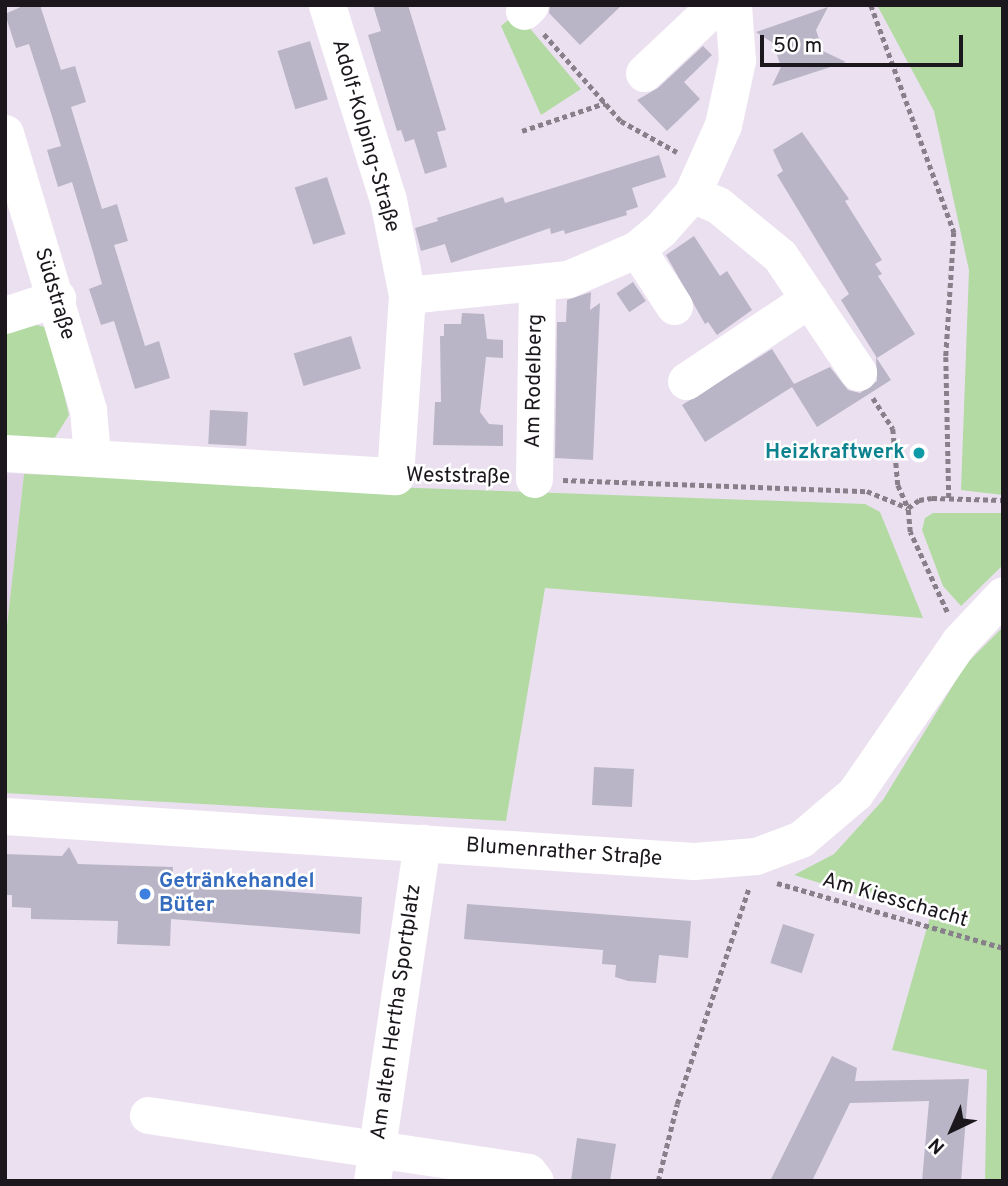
<!DOCTYPE html>
<html>
<head>
<meta charset="utf-8">
<style>
  body { margin:0 }
  #map { position:relative; width:1008px; height:1186px; overflow:hidden; background:#ebe0f0; font-family:Overpass,sans-serif }
  div>[style] { position:absolute }
  [style*='--x'] { left:calc(var(--x)*1px); top:calc(var(--y)*1px); width:calc(var(--w)*1px); rotate:calc(var(--a)*1deg) }
  .built>* { inset:0; background:#e3d3ea }
  .green>* { inset:0; background:#b3daa3 }
  .building>* { inset:0; background:#b9b5c6; transform-origin:0 0 }
  .path>* { height:4.5px; margin-top:-2.25px; transform-origin:0; background:repeating-linear-gradient(90deg,#877f8a 0 5px,transparent 0 8.5px) }
  .minor>* { height:37px; margin:-18.5px; padding:0 18.5px; transform-origin:18.5px; border-radius:18.5px; background:#fff }
  .dots>* { width:19px; height:19px; translate:-50% -50%; box-sizing:border-box; border:4px solid #fff; border-radius:50% }
  span { translate:-50% -50%; white-space:nowrap; text-align:center; line-height:1.15; -webkit-text-stroke:5px #fff; paint-order:stroke }
  .street-label { font-size:21px; color:#1b171d }
  .culture-label { font-size:21px; color:#0d838f; font-weight:700 }
  .right { translate:-100% -50%; text-align:right }
  .shop-label { font-size:21px; color:#366cbe; font-weight:700 }
  .left { translate:0 -50%; text-align:left }
  .frame { position:absolute; inset:0; border:7px solid #1b171d; pointer-events:none }
  .north { position:absolute; left:917px; top:1095px; width:70px; height:70px; -webkit-text-stroke:5px #fff; paint-order:stroke; rotate:224deg; font-size:19px; font-weight:700; line-height:28px; text-align:center; color:#1b171d }
  .north::after { content:''; display:block; margin:auto; width:24px; height:32px; background:#1b171d; clip-path:polygon(50% 0,100% 100%,50% 72%,0 100%) }
  .scale { position:absolute; left:760px; top:35px; width:203px; height:32px; box-sizing:border-box; border:4px solid #1b171d; border-top:0; padding-left:9px; font-size:21px; line-height:24px; white-space:nowrap; color:#1b171d; -webkit-text-stroke:5px #fff; paint-order:stroke }
</style>
</head>
<body>
<div id="map">
  <div class="built">
    <i style="clip-path:polygon(5px 473px,24px 474px,5px 644px)"></i>
  </div>
  <div class="green">
    <i style="clip-path:polygon(877px 5px,1003px 5px,1003px 495px,961px 490px,969px 270px,934px 111px)"></i>
    <i style="clip-path:polygon(517px 13px,581px 89px,541px 115px,501px 26px)"></i>
    <i style="clip-path:polygon(37px 325px,48px 328px,69px 415px,54px 439px,5px 437px,5px 333px)"></i>
    <i style="clip-path:polygon(24px 474px,865px 504px,880px 512px,923px 618px,545px 588px,506px 821px,5px 793px,5px 644px)"></i>
    <i style="clip-path:polygon(933px 513px,1003px 513px,1003px 565px,961px 606px,943px 586px,922px 530px,925px 518px)"></i>
    <i style="clip-path:polygon(1003px 627px,1003px 1181px,985px 1181px,987px 1070px,892px 1050px,930px 917px,794px 875px,834px 854px,883px 800px,966px 664px)"></i>
  </div>
  <div class="building">
    <i style="clip-path:polygon(25px 5px,40px 5px,61px 70px,75px 66px,86px 102px,71px 107px,102px 209px,117px 204px,128px 241px,114px 245px,145px 346px,159px 341px,170px 378px,135px 389px,114px 321px,101px 325px,89px 289px,102px 284px,93px 252px,72px 182px,58px 187px,47px 150px,61px 146px,51px 113px,29px 44px,16px 48px,5px 14px)"></i>
    <i style="clip-path:polygon(373px 5px,408px 5px,446px 130px,437px 132px,447px 167px,425px 174px,414px 139px,405px 142px,401px 130px,397px 131px,368px 35px,381px 31px)"></i>
    <i style="clip-path:polygon(550px 5px,622px 5px,580px 45px,549px 13px)"></i>
    <i style="clip-path:polygon(828px 7px,816px 30px,823px 51px,846px 62px,772px 86px,781px 67px,773px 43px,756px 32px)"></i>
    <i style="left:310px;top:41px;width:61px;height:34px;rotate:73deg"></i>
    <i style="clip-path:polygon(703px 46px,712px 55px,684px 82px,700px 99px,667px 131px,637px 100px,658px 88px)"></i>
    <i style="clip-path:polygon(802px 132px,849px 199px,845px 201px,882px 260px,875px 264px,882px 274px,878px 276px,915px 334px,877px 358px,841px 300px,849px 294px,777px 175px,783px 171px,773px 150px)"></i>
    <i style="clip-path:polygon(659px 155px,666px 177px,632px 188px,638px 207px,626px 211px,627px 215px,565px 234px,564px 230px,551px 234px,550px 228px,451px 263px,445px 244px,421px 251px,415px 228px,438px 221px,437px 218px,503px 197px,505px 203px)"></i>
    <i style="left:327px;top:177px;width:60px;height:34px;rotate:72deg"></i>
    <i style="clip-path:polygon(694px 236px,720px 276px,727px 271px,752px 310px,717px 335px,708px 322px,705px 324px,666px 255px)"></i>
    <i style="left:633px;top:282px;width:23px;height:20px;rotate:56deg"></i>
    <i style="clip-path:polygon(591px 292px,590px 310px,600px 303px,593px 460px,555px 458px,557px 322px,566px 322px,567px 300px)"></i>
    <i style="clip-path:polygon(462px 313px,484px 314px,487px 339px,503px 340px,503px 358px,486px 357px,480px 412px,489px 424px,503px 425px,503px 446px,433px 445px,435px 402px,441px 402px,440px 336px,444px 336px,444px 324px,461px 324px)"></i>
    <i style="left:351px;top:336px;width:34px;height:60px;rotate:73deg"></i>
    <i style="clip-path:polygon(772px 349px,794px 384px,830px 367px,848px 390px,860px 393px,877px 381px,876px 357px,891px 380px,817px 427px,792px 387px,705px 442px,682px 405px)"></i>
    <i style="left:210px;top:410px;width:38px;height:34px;rotate:3deg"></i>
    <i style="left:594px;top:767px;width:40px;height:38px;rotate:3deg"></i>
    <i style="clip-path:polygon(69px 847px,78px 864px,173px 867px,172px 883px,362px 897px,360px 934px,171px 919px,170px 946px,117px 944px,118px 921px,31px 919px,31px 908px,12px 907px,12px 895px,5px 895px,5px 854px,62px 856px)"></i>
    <i style="clip-path:polygon(467px 904px,691px 921px,688px 958px,659px 955px,656px 983px,628px 981px,615px 977px,616px 965px,602px 964px,603px 950px,464px 939px)"></i>
    <i style="left:783px;top:924px;width:33px;height:41px;rotate:18deg"></i>
    <i style="clip-path:polygon(832px 1056px,857px 1068px,855px 1081px,969px 1079px,961px 1181px,922px 1181px,929px 1101px,850px 1103px,812px 1181px,770px 1181px)"></i>
    <i style="clip-path:polygon(577px 1138px,616px 1144px,610px 1181px,571px 1181px)"></i>
  </div>
  <div class="path">
    <i style="--x:871;--y:5;--w:242;--a:69.9"></i>
    <i style="--x:954;--y:232;--w:125;--a:93.7"></i>
    <i style="--x:946;--y:357;--w:141;--a:88.8"></i>
    <i style="--x:544;--y:34;--w:116;--a:48.5"></i>
    <i style="--x:621;--y:121;--w:64;--a:29"></i>
    <i style="--x:522;--y:131;--w:88;--a:-18.6"></i>
    <i style="--x:873;--y:398;--w:37;--a:57"></i>
    <i style="--x:893;--y:429;--w:56;--a:84.9"></i>
    <i style="--x:898;--y:485;--w:24;--a:66"></i>
    <i style="--x:427;--y:476;--w:78;--a:1.5"></i>
    <i style="--x:563;--y:480;--w:304;--a:2.1"></i>
    <i style="--x:867;--y:491;--w:44;--a:22.5"></i>
    <i style="--x:947;--y:612;--w:88;--a:-114.8"></i>
    <i style="--x:910;--y:532;--w:24;--a:-95"></i>
    <i style="--x:908;--y:508;--w:14;--a:-36"></i>
    <i style="--x:919;--y:500;--w:13;--a:-9"></i>
    <i style="--x:932;--y:498;--w:71;--a:1.6"></i>
    <i style="--x:777;--y:883;--w:235;--a:16"></i>
    <i style="--x:658;--y:1181;--w:79;--a:-76.1"></i>
    <i style="--x:677;--y:1104;--w:228;--a:-71.6"></i>
  </div>
  <div class="minor">
    <i style="--x:524;--y:11;--w:8;--a:-45"></i>
    <i style="--x:644;--y:73;--w:99;--a:-43.4"></i>
    <i style="--x:5;--y:133;--w:289;--a:73.3"></i>
    <i style="--x:88;--y:410;--w:46;--a:85"></i>
    <i style="--x:692;--y:194;--w:28;--a:23"></i>
    <i style="--x:718;--y:205;--w:80;--a:39.4"></i>
    <i style="--x:780;--y:256;--w:140;--a:56.1"></i>
    <i style="--x:637;--y:249;--w:68;--a:57"></i>
    <i style="--x:407;--y:295;--w:162;--a:-5.7"></i>
    <i style="--x:568;--y:279;--w:75;--a:-23.5"></i>
    <i style="--x:637;--y:249;--w:30;--a:-40"></i>
    <i style="--x:660;--y:230;--w:48;--a:-48.4"></i>
    <i style="--x:692;--y:194;--w:76;--a:-65.8"></i>
    <i style="--x:723;--y:125;--w:66;--a:-77.8"></i>
    <i style="--x:737;--y:60;--w:55;--a:-94.2"></i>
    <i style="--x:5;--y:315;--w:55;--a:-18.1"></i>
    <i style="--x:686;--y:381;--w:148;--a:-33.7"></i>
    <i style="--x:5;--y:453;--w:391;--a:3.4"></i>
    <i style="--x:395;--y:476;--w:181;--a:-86.2"></i>
    <i style="--x:407;--y:295;--w:97;--a:-101.3"></i>
    <i style="--x:388;--y:200;--w:204;--a:-107.4"></i>
    <i style="--x:534;--y:479;--w:196;--a:-89.1"></i>
    <i style="--x:5;--y:816;--w:690;--a:3.74"></i>
    <i style="--x:694;--y:861;--w:62;--a:-4.6"></i>
    <i style="--x:756;--y:856;--w:48;--a:-20.7"></i>
    <i style="--x:801;--y:839;--w:71;--a:-40.4"></i>
    <i style="--x:855;--y:793;--w:183;--a:-55.4"></i>
    <i style="--x:959;--y:642;--w:64;--a:-46.9"></i>
    <i style="--x:148;--y:1115;--w:384;--a:8.5"></i>
    <i style="--x:528;--y:1172;--w:11;--a:52"></i>
    <i style="--x:372;--y:1181;--w:342;--a:-81.6"></i>
  </div>
  <div class="dots">
    <i style="left:919px;top:453px;background:#0f9aa8"></i>
    <i style="left:145px;top:894px;background:#3f7fe0"></i>
  </div>
  <div class="street-label">
    <span style="left:365px;top:136px;rotate:74deg">Adolf-Kolping-Straße</span>
    <span style="left:54px;top:294px;rotate:73deg">Südstraße</span>
    <span style="left:535px;top:381px;rotate:-89deg">Am Rodelberg</span>
    <span style="left:458px;top:477px;rotate:1deg">Weststraße</span>
    <span style="left:564px;top:853px;rotate:4deg">Blumenrather Straße</span>
    <span style="left:895px;top:901px;rotate:16deg">Am Kiesschacht</span>
    <span style="left:397px;top:1012px;rotate:-82deg">Am alten Hertha Sportplatz</span>
  </div>
  <div class="culture-label">
    <span class="right" style="left:905px;top:453px">Heizkraftwerk</span>
  </div>
  <div class="shop-label">
    <span class="left" style="left:159px;top:894px">Getränkehandel<br>Büter</span>
  </div>
  <div class="frame"></div>
  <div class="north">N</div>
  <div class="scale">50 m</div>
</div>
</body>
</html>
